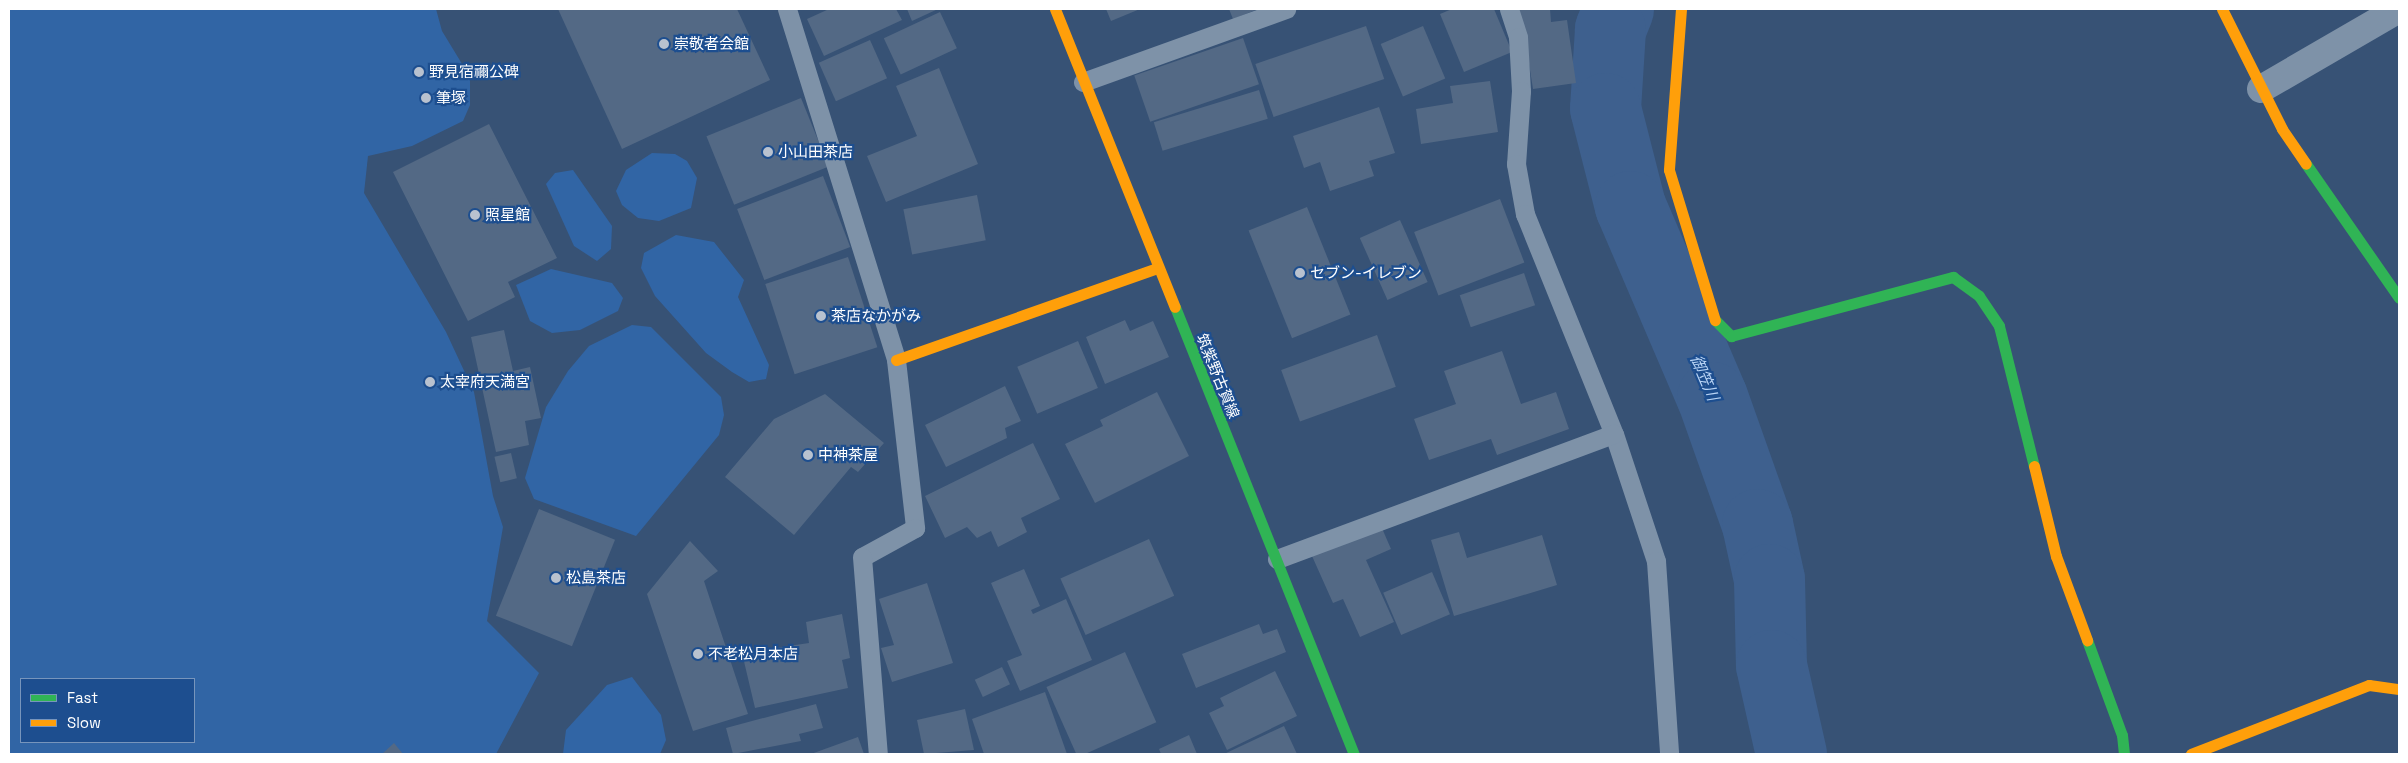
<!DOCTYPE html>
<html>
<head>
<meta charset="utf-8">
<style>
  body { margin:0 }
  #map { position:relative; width:2408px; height:763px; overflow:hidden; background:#375275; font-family:"Space Grotesk","Noto Sans JP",sans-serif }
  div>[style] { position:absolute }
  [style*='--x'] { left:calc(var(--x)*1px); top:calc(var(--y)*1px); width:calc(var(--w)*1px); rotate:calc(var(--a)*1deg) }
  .green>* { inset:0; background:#3165a5 }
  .river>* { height:71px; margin:-35.5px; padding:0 35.5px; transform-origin:35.5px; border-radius:35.5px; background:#3e608e }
  .building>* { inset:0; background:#536985; transform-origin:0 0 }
  .lane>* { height:19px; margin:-9.5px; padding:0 9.5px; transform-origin:9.5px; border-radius:9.5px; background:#7e92a8 }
  .street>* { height:28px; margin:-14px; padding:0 14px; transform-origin:14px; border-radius:14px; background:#7e92a8 }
  .fast>* { height:11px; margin:-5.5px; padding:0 5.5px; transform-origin:5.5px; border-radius:5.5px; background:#30b455 }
  .slow>* { height:11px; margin:-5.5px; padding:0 5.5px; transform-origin:5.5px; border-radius:5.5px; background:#ff9f0a }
  .dots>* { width:14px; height:14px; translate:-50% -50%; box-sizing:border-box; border:2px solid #1d4e8f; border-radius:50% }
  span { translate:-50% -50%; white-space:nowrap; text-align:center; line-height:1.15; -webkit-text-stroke:4.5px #1d4e8f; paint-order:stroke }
  .poi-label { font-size:15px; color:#fff }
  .left { translate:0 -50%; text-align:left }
  .street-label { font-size:15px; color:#fff }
  .water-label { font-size:16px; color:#b8d3f4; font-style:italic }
  .frame { position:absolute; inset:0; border:10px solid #fff; pointer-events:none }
  .legend { position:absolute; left:20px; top:678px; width:175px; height:65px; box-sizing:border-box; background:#1d4e8f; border:1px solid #7795bc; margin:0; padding:6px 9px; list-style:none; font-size:15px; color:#fff }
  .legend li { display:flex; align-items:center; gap:10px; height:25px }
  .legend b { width:25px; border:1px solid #7795bc }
</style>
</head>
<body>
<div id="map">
  <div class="green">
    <i style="clip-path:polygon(evenodd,9px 9px,436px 9px,442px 31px,470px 77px,470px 105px,463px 121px,412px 146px,368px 156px,364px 193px,446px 332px,474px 392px,493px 496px,503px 527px,487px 621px,539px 673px,496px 754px,9px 754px,9px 9px,21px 679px,194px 679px,194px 742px,21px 742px,21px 679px)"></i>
    <i style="clip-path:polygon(652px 153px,675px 154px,687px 161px,697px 178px,691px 208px,659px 221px,638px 218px,622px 205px,616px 191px,626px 170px)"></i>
    <i style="clip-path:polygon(573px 170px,612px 226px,611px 249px,597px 261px,574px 246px,546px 184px,555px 173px)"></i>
    <i style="clip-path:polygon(676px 235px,714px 242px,744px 280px,738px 297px,769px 365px,766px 379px,749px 382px,732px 372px,706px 353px,655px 296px,641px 268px,644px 253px)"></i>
    <i style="clip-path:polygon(551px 269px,612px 283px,623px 298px,618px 311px,580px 330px,552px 333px,530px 321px,516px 285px)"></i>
    <i style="clip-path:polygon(632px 325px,651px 327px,721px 397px,724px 415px,719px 435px,636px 536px,534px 499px,525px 478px,546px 407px,568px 371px,589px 346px)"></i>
    <i style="clip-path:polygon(632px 677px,661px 715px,666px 740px,660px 754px,563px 754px,566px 730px,607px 685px)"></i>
  </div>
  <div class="river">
    <i style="--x:1618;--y:9;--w:22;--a:112"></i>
    <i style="--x:1610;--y:29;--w:79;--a:93.6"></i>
    <i style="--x:1605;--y:108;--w:101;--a:75.7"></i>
    <i style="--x:1630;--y:206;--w:208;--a:66.8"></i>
    <i style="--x:1712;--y:397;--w:135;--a:70.5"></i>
    <i style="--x:1757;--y:524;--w:56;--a:77.7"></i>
    <i style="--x:1769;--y:579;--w:86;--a:88.7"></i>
    <i style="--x:1771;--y:665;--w:91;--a:77.3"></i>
  </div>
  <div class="building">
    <i style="clip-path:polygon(558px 9px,737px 9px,770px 80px,622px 149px)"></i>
    <i style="clip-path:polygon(829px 9px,896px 9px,902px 20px,824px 56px,807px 19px)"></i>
    <i style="clip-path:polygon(907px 9px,938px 9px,912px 21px)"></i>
    <i style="clip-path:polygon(1106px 9px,1140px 9px,1111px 21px)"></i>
    <i style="clip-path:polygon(1229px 9px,1258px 9px,1233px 19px)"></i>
    <i style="clip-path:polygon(1452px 9px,1494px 9px,1512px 52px,1464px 72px,1440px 14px)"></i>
    <i style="clip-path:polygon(1513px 9px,1550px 9px,1551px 22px,1567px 20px,1576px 83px,1533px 89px,1527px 51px)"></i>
    <i style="left:940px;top:12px;width:40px;height:62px;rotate:65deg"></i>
    <i style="left:1366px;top:26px;width:56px;height:117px;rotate:71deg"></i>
    <i style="left:1423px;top:26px;width:57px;height:46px;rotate:67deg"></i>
    <i style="left:1243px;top:38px;width:49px;height:115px;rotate:71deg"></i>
    <i style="left:870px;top:40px;width:42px;height:56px;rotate:66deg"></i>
    <i style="clip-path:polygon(939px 68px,978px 164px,886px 202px,867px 156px,917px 136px,896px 86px)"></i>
    <i style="clip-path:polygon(1490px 81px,1498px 132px,1421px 144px,1416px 109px,1453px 103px,1450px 86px)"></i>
    <i style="left:1259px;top:90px;width:30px;height:110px;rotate:73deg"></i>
    <i style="left:801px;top:98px;width:74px;height:102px;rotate:68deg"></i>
    <i style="clip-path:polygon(1379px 107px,1395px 153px,1369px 161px,1374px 176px,1330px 191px,1320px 162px,1304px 168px,1293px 136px)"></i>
    <i style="clip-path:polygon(489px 124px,557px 258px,508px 282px,515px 297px,468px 321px,393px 172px)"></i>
    <i style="left:823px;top:176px;width:76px;height:92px;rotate:69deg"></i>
    <i style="left:977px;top:195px;width:46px;height:75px;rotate:79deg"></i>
    <i style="left:1500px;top:199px;width:68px;height:92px;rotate:69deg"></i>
    <i style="left:1307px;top:207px;width:116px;height:63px;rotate:68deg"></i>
    <i style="left:1400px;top:220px;width:68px;height:44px;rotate:66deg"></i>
    <i style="left:848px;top:257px;width:95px;height:87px;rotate:72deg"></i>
    <i style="left:1524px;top:273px;width:34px;height:68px;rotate:71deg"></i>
    <i style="clip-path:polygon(1125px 320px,1130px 331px,1153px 321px,1169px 357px,1105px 384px,1086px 337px)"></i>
    <i style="clip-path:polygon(504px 330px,513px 371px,530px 367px,541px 418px,525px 421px,529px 445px,496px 452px,471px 337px)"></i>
    <i style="left:1377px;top:335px;width:55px;height:102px;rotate:70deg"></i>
    <i style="left:1078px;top:341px;width:51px;height:66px;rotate:67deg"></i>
    <i style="clip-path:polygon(1502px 351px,1521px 404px,1556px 392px,1569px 429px,1497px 455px,1491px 439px,1429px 460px,1414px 419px,1456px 404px,1444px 371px)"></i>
    <i style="clip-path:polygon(1005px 386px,1021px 421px,1005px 428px,1007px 438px,946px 467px,925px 425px)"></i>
    <i style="clip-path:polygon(1157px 392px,1189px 456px,1095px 503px,1065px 444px,1103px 426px,1100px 420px)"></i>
    <i style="clip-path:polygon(825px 394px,884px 443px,858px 472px,851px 467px,794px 535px,725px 477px,774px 419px)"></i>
    <i style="clip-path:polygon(1033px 443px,1060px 499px,1021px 518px,1027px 532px,998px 547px,991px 531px,977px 538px,967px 527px,945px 538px,925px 496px)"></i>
    <i style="left:511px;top:453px;width:26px;height:17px;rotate:77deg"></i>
    <i style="left:539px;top:509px;width:82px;height:115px;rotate:22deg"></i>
    <i style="clip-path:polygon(1381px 526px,1391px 549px,1366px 560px,1394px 622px,1360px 637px,1343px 599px,1333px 603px,1312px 556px)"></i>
    <i style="clip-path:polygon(1459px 532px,1467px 558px,1542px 535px,1557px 585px,1454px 616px,1431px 540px)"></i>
    <i style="left:1149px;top:539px;width:62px;height:97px;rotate:66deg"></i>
    <i style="clip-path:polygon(690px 541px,718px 571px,704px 581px,748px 714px,693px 731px,647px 594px)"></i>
    <i style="clip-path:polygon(1024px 569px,1040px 606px,1031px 610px,1033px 614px,1066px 599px,1092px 660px,1020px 691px,1007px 661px,1022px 655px,991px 583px)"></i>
    <i style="left:1432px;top:572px;width:46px;height:53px;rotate:67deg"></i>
    <i style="clip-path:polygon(927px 583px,953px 663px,892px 682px,881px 648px,894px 645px,879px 599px)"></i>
    <i style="clip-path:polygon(842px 614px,850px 658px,842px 660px,848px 688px,755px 708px,742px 653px,809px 643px,806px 622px)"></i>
    <i style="clip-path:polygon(1259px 624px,1263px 634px,1277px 629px,1286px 652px,1196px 688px,1182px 654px)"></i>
    <i style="left:1125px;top:652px;width:77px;height:86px;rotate:66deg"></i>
    <i style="left:1002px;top:667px;width:19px;height:30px;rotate:65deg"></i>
    <i style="clip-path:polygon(1275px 671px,1297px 716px,1227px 750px,1209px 713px,1224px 706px,1220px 698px)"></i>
    <i style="clip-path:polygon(1045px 692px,1067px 754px,984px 754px,972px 719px)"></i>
    <i style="clip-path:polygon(816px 704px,823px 728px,799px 734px,801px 741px,733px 754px,726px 728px)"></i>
    <i style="clip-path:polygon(965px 709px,974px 750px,924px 754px,917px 720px)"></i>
    <i style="clip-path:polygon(1284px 726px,1297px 754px,1224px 754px)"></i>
    <i style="clip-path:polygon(1189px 735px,1197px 754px,1161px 754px,1159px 749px)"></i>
    <i style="clip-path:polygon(858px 737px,864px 754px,811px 754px)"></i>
    <i style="clip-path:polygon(394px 743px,403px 754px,382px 754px)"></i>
  </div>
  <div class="lane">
    <i style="--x:787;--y:9;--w:368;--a:72.7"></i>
    <i style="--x:896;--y:360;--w:169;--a:83.5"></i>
    <i style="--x:915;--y:528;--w:60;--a:151.3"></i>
    <i style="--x:862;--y:557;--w:198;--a:85.4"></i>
    <i style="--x:1509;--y:9;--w:29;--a:72"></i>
    <i style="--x:1518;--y:37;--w:54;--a:86.8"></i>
    <i style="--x:1521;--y:91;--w:73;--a:93.9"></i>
    <i style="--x:1516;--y:164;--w:51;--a:79.8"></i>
    <i style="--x:1525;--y:214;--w:237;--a:68"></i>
    <i style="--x:1614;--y:434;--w:134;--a:71.7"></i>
    <i style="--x:1656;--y:561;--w:193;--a:86.1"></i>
    <i style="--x:1083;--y:82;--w:216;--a:-19.8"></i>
    <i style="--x:1277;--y:559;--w:359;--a:-20.4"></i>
  </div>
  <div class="street">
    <i style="--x:2261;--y:89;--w:160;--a:-30.1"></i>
  </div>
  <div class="fast">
    <i style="--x:2306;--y:164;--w:163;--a:55.2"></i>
    <i style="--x:1175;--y:307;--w:482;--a:68.2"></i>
    <i style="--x:1715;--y:320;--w:23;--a:45"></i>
    <i style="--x:1731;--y:336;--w:230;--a:-14.9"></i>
    <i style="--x:1953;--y:277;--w:32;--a:36"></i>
    <i style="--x:1979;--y:296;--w:36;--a:56"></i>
    <i style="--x:1999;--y:326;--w:144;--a:76"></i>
    <i style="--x:2087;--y:640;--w:101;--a:69.8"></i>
    <i style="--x:2122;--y:735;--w:19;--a:84"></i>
  </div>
  <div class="slow">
    <i style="--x:1055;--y:9;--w:321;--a:68.1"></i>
    <i style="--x:1681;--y:9;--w:161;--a:94.3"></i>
    <i style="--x:1669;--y:170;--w:157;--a:73"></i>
    <i style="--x:2222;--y:9;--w:134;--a:63.4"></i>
    <i style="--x:2282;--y:129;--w:42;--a:55.6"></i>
    <i style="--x:896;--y:360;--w:277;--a:-19.4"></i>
    <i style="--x:2034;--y:466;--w:93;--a:76.3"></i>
    <i style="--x:2056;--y:556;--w:90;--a:69.7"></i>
    <i style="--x:2191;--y:754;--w:191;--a:-21.2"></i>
    <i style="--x:2369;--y:685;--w:30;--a:8"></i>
  </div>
  <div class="dots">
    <i style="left:664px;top:44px;background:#b9c2cf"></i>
    <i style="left:419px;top:72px;background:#b9c2cf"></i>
    <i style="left:426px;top:98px;background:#b9c2cf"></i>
    <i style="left:768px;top:152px;background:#b9c2cf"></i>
    <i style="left:475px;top:215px;background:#b9c2cf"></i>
    <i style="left:1300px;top:273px;background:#b9c2cf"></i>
    <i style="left:821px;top:316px;background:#b9c2cf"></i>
    <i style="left:430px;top:382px;background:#b9c2cf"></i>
    <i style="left:808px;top:455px;background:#b9c2cf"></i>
    <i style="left:556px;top:578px;background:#b9c2cf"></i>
    <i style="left:698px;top:654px;background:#b9c2cf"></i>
  </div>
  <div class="poi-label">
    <span class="left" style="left:674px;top:44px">崇敬者会館</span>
    <span class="left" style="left:429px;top:72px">野見宿禰公碑</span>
    <span class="left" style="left:436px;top:98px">筆塚</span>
    <span class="left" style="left:778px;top:152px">小山田茶店</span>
    <span class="left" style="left:485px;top:215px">照星館</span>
    <span class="left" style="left:1310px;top:273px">セブン-イレブン</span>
    <span class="left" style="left:831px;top:316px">茶店なかがみ</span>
    <span class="left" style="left:440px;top:382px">太宰府天満宮</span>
    <span class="left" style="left:818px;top:455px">中神茶屋</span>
    <span class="left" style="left:566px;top:578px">松島茶店</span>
    <span class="left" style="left:708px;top:654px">不老松月本店</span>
  </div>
  <div class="street-label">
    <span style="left:1218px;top:376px;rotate:68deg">筑紫野古賀線</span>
  </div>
  <div class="water-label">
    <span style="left:1704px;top:378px;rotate:67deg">御笠川</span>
  </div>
  <div class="frame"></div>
  <ul class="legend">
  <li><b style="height:6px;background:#30b455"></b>Fast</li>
  <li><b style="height:6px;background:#ff9f0a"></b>Slow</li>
  </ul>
</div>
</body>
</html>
